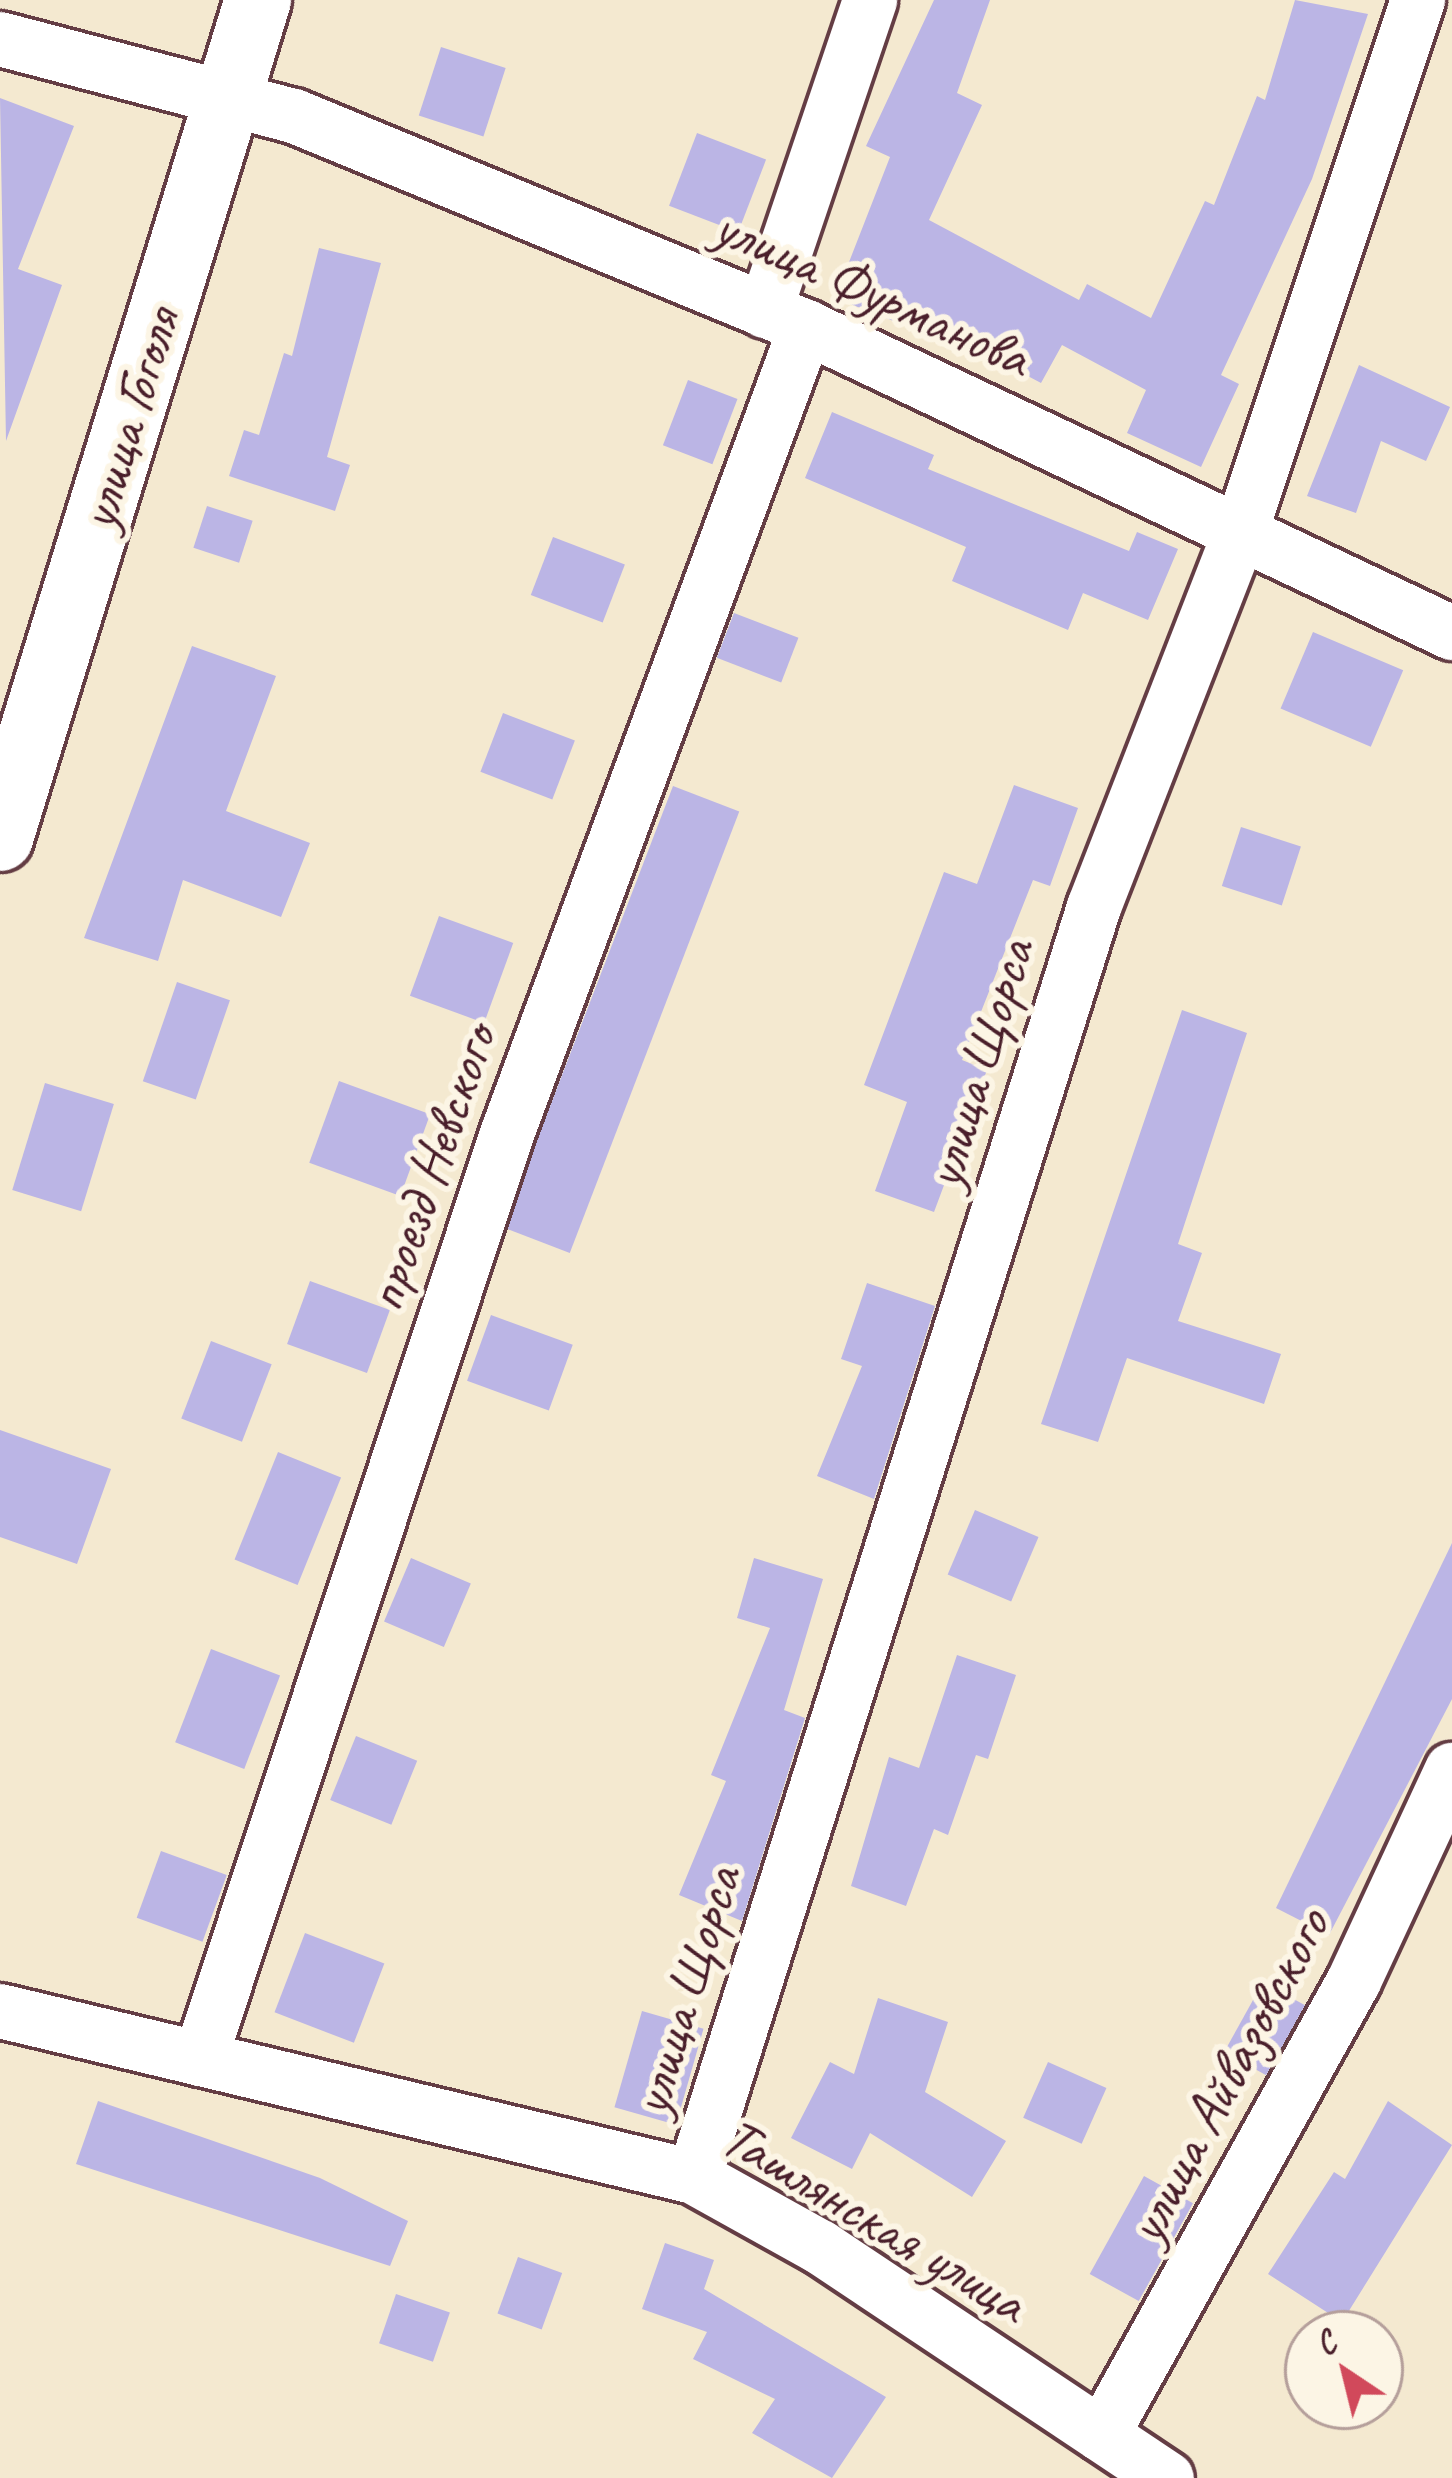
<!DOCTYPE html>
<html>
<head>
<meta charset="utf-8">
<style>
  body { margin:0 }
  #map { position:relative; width:1452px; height:2478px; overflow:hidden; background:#f4e9d0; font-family:Caveat,sans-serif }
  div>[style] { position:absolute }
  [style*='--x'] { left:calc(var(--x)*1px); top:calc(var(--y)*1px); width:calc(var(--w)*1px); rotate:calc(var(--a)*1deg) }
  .building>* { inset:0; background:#bbb5e5; transform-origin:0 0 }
  .roads { filter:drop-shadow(3px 0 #643d44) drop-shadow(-3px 0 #643d44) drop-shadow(0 3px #643d44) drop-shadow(0 -3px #643d44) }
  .street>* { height:54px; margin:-27px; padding:0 27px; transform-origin:27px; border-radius:27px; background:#fff }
  .secondary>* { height:66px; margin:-33px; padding:0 33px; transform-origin:33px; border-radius:33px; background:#fff }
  span { translate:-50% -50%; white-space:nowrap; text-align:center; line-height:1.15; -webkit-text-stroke:12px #fcf5e5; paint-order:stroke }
  .street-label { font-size:57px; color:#4a1f2b }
  .north { position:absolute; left:1284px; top:2310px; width:120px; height:120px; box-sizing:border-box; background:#fcf5e5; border:3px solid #b59f9b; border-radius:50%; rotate:325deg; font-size:33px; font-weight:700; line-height:48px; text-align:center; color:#4a1f2b }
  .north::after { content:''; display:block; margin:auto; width:42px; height:54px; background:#d1495b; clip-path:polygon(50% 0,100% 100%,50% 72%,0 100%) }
</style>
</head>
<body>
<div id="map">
  <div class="building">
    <i style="clip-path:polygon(934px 0,990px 0,957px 93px,982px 105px,929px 220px,1079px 300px,1087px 284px,1151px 318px,1205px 201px,1214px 205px,1257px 96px,1265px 100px,1295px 0,1368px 14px,1312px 179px,1221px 375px,1239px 384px,1201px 467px,1127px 433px,1146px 390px,1062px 345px,1041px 383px,906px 312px,901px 324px,835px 298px,890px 157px,866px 146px)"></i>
    <i style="left:441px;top:47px;width:68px;height:72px;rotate:18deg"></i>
    <i style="clip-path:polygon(0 98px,74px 126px,18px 269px,62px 285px,6px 441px)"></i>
    <i style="left:697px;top:133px;width:74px;height:78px;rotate:21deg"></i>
    <i style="clip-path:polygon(319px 248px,381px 263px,327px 457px,350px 465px,335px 511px,229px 476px,244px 430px,259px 435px,284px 353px,292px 356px)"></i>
    <i style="clip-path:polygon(1359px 365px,1450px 407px,1426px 461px,1381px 441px,1356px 513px,1307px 496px)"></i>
    <i style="left:688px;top:380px;width:53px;height:70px;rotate:21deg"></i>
    <i style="clip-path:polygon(832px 412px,934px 455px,928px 469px,1129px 551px,1137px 532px,1178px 549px,1148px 620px,1083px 593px,1068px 630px,952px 581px,966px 547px,805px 478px)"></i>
    <i style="left:207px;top:506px;width:48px;height:44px;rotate:18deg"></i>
    <i style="left:553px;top:537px;width:77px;height:62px;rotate:21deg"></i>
    <i style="left:734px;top:613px;width:69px;height:48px;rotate:21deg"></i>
    <i style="left:1313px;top:632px;width:98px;height:83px;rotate:23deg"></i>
    <i style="clip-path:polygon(192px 646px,276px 676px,226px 811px,310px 843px,281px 917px,183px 880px,158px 961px,84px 938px)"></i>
    <i style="left:503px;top:713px;width:77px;height:63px;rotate:21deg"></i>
    <i style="clip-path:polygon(1014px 785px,1078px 808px,1050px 886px,1033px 880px,962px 1060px,987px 1070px,934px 1212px,875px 1191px,907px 1102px,864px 1085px,944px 872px,977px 884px)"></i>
    <i style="left:673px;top:786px;width:71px;height:473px;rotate:21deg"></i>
    <i style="left:1241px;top:827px;width:63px;height:62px;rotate:18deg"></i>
    <i style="left:439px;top:916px;width:79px;height:85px;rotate:20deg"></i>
    <i style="left:177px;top:982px;width:56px;height:105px;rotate:19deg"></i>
    <i style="clip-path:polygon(1182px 1010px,1247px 1033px,1178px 1244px,1202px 1253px,1178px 1321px,1281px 1354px,1264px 1404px,1127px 1358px,1098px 1442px,1041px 1424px)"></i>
    <i style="left:339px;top:1081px;width:97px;height:87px;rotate:20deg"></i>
    <i style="left:45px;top:1083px;width:72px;height:112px;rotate:17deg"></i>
    <i style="left:310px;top:1281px;width:85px;height:67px;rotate:20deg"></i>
    <i style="clip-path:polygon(867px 1283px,935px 1306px,874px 1499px,817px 1476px,862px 1366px,841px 1359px)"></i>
    <i style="left:491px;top:1315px;width:87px;height:70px;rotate:20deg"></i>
    <i style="left:211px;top:1341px;width:65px;height:83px;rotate:21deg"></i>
    <i style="clip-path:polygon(0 1430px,111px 1469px,77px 1564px,0 1537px)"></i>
    <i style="left:278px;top:1452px;width:68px;height:116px;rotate:22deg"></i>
    <i style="left:975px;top:1510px;width:69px;height:70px;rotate:23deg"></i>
    <i style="clip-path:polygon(1452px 1543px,1452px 1699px,1329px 1935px,1276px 1908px)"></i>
    <i style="left:411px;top:1558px;width:65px;height:69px;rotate:23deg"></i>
    <i style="clip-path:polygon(754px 1558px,823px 1579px,784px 1710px,805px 1718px,742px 1921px,679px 1895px,726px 1781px,711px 1775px,770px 1628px,737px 1618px)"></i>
    <i style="left:211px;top:1649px;width:74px;height:100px;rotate:21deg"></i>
    <i style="clip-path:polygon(957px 1655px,1016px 1675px,988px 1759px,976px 1755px,948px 1835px,934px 1829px,906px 1906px,851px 1886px,889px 1757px,919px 1768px)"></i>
    <i style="left:356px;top:1736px;width:66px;height:69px;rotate:22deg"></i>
    <i style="left:161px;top:1851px;width:70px;height:71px;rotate:20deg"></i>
    <i style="left:305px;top:1933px;width:85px;height:85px;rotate:21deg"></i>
    <i style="left:1263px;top:1982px;width:48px;height:80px;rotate:29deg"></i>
    <i style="clip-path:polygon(878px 1998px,948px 2022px,925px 2092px,1006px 2141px,972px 2197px,870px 2133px,852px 2169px,791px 2138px,830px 2062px,854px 2074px)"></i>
    <i style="left:642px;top:2011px;width:64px;height:100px;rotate:16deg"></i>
    <i style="left:1048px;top:2062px;width:64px;height:61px;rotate:24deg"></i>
    <i style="clip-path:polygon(98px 2101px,320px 2178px,408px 2221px,390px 2266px,76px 2164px)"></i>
    <i style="clip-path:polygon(1388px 2101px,1452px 2145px,1342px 2322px,1268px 2274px,1334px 2172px,1345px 2179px)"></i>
    <i style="left:1144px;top:2176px;width:56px;height:112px;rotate:29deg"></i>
    <i style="clip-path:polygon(665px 2243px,714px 2260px,704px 2289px,886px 2397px,832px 2478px,752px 2433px,775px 2399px,693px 2359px,707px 2332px,642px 2309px)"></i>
    <i style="left:518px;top:2257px;width:47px;height:60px;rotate:20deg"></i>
    <i style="left:396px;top:2294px;width:57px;height:52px;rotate:19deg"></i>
  </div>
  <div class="roads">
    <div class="street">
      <i style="--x:0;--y:39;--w:304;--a:14.7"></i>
      <i style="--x:294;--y:116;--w:554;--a:22.4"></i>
      <i style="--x:806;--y:327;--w:715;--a:25.35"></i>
      <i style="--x:765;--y:311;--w:328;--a:-71.3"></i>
      <i style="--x:0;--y:2011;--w:714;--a:13.45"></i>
      <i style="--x:694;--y:2177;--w:144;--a:29.1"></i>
      <i style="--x:820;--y:2247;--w:417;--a:33.7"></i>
      <i style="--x:200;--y:2059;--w:975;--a:-71.64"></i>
      <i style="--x:507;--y:1134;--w:861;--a:-69.67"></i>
      <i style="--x:694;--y:2177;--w:1332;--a:-72.52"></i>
      <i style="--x:1094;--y:907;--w:407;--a:-68.7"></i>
      <i style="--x:1242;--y:528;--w:557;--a:-71.57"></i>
      <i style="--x:1102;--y:2435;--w:519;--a:-60.97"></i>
      <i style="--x:1354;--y:1981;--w:233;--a:-65.1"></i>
    </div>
    <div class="secondary">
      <i style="--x:0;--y:838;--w:877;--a:-72.89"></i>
    </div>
  </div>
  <div class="street-label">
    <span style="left:872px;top:292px;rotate:24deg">улица Фурманова</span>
    <span style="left:129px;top:419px;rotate:-73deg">улица Гоголя</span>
    <span style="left:979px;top:1064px;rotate:-73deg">улица Щорса</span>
    <span style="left:431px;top:1168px;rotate:-71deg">проезд Невского</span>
    <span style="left:686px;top:1991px;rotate:-73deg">улица Щорса</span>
    <span style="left:1228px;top:2076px;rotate:-62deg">улица Айвазовского</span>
    <span style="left:874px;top:2220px;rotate:31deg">Ташлянская улица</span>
  </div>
  <div class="north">С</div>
</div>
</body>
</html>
